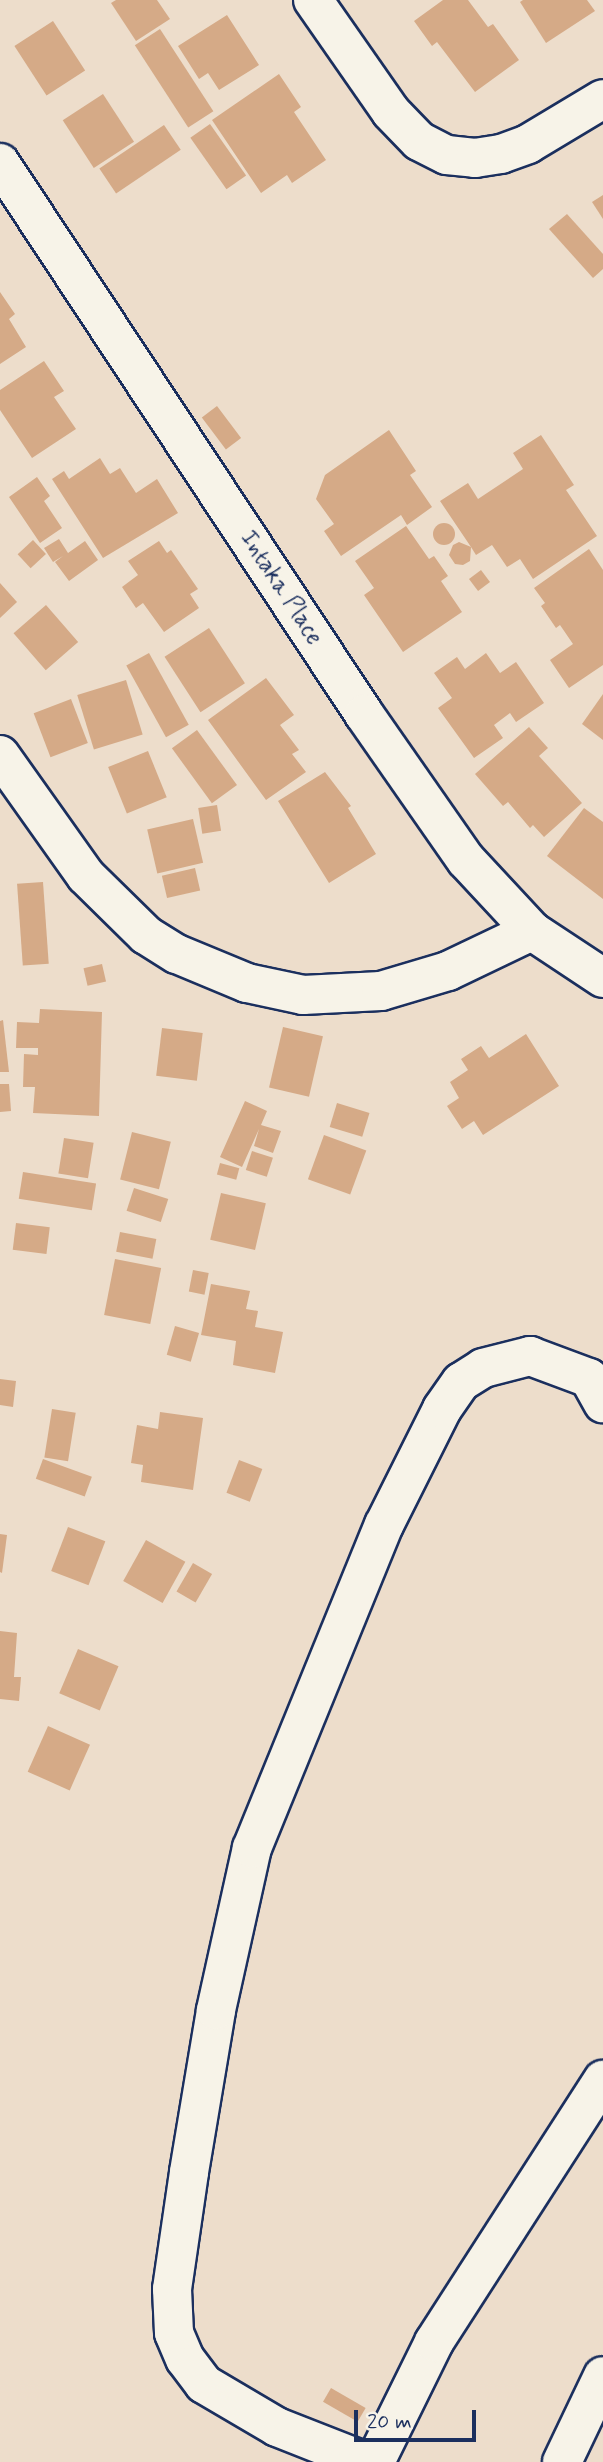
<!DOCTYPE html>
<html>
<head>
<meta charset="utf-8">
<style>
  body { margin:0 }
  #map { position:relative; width:603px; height:2462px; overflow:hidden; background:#edddcb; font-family:Mynerve,sans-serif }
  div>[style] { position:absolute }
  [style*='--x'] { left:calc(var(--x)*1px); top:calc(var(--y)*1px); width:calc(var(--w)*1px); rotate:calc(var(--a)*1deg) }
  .building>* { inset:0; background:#d5aa87; transform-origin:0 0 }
  .round { border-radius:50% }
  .roads { filter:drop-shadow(2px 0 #1b2f5e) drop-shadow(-2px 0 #1b2f5e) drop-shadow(0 2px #1b2f5e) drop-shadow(0 -2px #1b2f5e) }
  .minor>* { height:38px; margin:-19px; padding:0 19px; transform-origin:19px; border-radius:19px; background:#f7f3e8 }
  span { translate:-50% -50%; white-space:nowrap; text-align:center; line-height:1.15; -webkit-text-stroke:6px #f7f3e8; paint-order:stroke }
  .street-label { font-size:24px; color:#1b2f5e }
  .scale { position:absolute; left:354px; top:2410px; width:122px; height:32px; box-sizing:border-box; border:4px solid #1b2f5e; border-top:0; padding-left:9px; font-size:21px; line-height:24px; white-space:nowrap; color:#1b2f5e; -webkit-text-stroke:5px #f7f3e8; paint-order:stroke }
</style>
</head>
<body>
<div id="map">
  <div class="building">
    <i style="clip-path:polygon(116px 0,157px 0,170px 19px,136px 41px,111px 3px)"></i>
    <i style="clip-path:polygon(443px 0,468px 0,488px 27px,493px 24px,519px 60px,475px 92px,437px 42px,432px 46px,414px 21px)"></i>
    <i style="clip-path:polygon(523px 0,587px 0,595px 11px,546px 43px,520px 2px)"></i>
    <i style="clip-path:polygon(227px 15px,259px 65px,219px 90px,208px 73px,199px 79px,178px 46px)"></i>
    <i style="left:53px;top:21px;width:59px;height:46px;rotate:57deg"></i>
    <i style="left:160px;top:29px;width:98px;height:30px;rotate:57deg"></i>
    <i style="clip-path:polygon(279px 74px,301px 107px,294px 112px,326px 160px,292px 183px,287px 175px,261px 193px,212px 120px)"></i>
    <i style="left:103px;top:94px;width:57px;height:48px;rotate:57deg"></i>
    <i style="left:210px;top:124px;width:63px;height:24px;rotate:55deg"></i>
    <i style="left:164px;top:125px;width:30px;height:78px;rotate:56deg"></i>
    <i style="clip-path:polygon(603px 195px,603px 219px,592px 202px)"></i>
    <i style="clip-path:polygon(567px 214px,603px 254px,603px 269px,593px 278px,549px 229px)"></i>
    <i style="clip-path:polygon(0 292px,15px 314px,9px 319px,26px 347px,0 364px)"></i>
    <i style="clip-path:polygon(44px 361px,64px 391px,54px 397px,76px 429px,32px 458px,0 410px,0 390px)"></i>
    <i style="left:217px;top:406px;width:40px;height:19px;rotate:53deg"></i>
    <i style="clip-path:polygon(389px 430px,416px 471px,410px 475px,432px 507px,407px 525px,401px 515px,341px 556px,324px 531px,334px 524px,316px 499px,325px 475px)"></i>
    <i style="clip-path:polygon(541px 435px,574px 485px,566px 490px,597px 536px,533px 579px,520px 559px,507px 567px,492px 545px,476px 555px,471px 547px,470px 561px,463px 565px,455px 564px,449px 555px,453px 545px,459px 542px,471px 547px,440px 501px,468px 483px,478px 499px,523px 469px,513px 453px)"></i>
    <i style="clip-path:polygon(100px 458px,110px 474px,120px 468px,136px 493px,157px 479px,178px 513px,103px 558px,52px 479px,64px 471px,69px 479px)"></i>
    <i style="clip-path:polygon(37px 477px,50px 496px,44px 501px,62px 528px,40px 543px,9px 497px)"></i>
    <i class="round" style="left:433px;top:523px;width:22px;height:22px"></i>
    <i style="clip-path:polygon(406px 526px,429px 559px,434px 556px,448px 576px,441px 581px,462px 612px,403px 652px,364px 595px,374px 588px,355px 561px)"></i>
    <i style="clip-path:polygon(59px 539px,68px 553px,85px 541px,98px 560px,69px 581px,55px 562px,63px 556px,53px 562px,44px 548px)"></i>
    <i style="left:33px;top:540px;width:19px;height:21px;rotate:47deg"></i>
    <i style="clip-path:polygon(159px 541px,167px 553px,171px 550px,198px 589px,190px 594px,199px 608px,164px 632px,143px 603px,136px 608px,122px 587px,138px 575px,128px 561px)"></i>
    <i style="clip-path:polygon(589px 549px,603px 570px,603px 665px,569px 688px,550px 660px,573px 644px,560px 625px,556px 628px,541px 606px,545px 603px,534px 588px)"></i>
    <i style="left:481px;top:570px;width:15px;height:15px;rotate:53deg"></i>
    <i style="clip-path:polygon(0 583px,17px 602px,0 618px)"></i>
    <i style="left:46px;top:605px;width:49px;height:43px;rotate:49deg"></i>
    <i style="left:209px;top:628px;width:66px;height:53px;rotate:57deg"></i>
    <i style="left:149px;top:653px;width:82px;height:26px;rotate:61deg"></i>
    <i style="clip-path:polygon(486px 653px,500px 673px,516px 662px,544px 703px,516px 722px,510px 713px,494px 725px,503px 738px,474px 758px,438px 708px,452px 698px,434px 673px,457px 657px,465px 669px)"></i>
    <i style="clip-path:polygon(266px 678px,294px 715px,280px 725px,299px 750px,292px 754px,306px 772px,266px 800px,208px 720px)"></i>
    <i style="left:126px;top:680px;width:57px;height:51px;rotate:73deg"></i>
    <i style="clip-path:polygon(603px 694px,603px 740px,582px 724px)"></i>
    <i style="left:71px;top:699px;width:47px;height:40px;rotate:69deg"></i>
    <i style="clip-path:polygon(529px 727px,548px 748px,539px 756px,582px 803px,544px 837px,533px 825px,530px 828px,508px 802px,503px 806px,475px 774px)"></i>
    <i style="left:197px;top:730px;width:68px;height:31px;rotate:54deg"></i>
    <i style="left:148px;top:751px;width:50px;height:43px;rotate:68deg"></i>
    <i style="clip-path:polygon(325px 772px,351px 806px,348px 808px,376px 854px,329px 883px,278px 801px)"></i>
    <i style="left:217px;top:805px;width:26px;height:19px;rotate:81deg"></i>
    <i style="clip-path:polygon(584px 808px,603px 822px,603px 899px,547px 856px)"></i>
    <i style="left:193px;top:819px;width:45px;height:47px;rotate:77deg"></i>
    <i style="left:195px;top:868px;width:23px;height:34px;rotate:77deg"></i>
    <i style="left:43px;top:882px;width:82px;height:26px;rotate:86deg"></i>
    <i style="left:102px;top:964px;width:18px;height:19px;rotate:77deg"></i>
    <i style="clip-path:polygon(40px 1009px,102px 1012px,99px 1116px,33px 1113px,35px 1087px,23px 1087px,24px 1054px,38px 1055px,38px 1048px,16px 1048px,17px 1022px,39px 1023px)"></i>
    <i style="clip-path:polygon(3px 1020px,9px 1072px,0 1072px,0 1021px)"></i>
    <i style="left:283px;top:1027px;width:41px;height:62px;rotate:13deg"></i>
    <i style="left:162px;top:1028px;width:41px;height:48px;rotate:7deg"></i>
    <i style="clip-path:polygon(526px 1034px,559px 1086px,483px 1135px,474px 1121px,462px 1129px,447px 1106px,459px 1098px,450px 1082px,468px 1070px,461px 1059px,481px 1046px,489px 1058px)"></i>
    <i style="clip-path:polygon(0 1084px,9px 1084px,11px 1111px,0 1112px)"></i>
    <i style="clip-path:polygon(245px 1101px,267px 1111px,261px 1125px,281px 1131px,273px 1153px,254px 1146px,259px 1129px,242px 1167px,220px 1157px)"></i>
    <i style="left:337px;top:1103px;width:34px;height:25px;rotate:17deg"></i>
    <i style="left:132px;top:1132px;width:40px;height:49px;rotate:14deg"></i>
    <i style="left:324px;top:1135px;width:45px;height:47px;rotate:20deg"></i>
    <i style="left:64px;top:1138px;width:30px;height:36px;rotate:9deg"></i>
    <i style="left:252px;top:1151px;width:22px;height:20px;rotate:18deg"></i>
    <i style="left:220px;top:1163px;width:20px;height:12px;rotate:15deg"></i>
    <i style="left:23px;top:1172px;width:74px;height:27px;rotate:9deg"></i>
    <i style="left:134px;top:1188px;width:36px;height:24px;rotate:18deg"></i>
    <i style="left:221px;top:1193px;width:46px;height:48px;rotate:13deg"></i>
    <i style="left:16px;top:1223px;width:34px;height:27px;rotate:7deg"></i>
    <i style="left:120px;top:1232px;width:37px;height:20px;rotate:11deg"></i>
    <i style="left:115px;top:1259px;width:47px;height:57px;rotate:11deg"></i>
    <i style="left:193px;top:1270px;width:16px;height:22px;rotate:11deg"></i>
    <i style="clip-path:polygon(211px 1284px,250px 1291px,246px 1309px,258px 1311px,255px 1327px,283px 1332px,275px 1373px,233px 1365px,236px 1341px,201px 1335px)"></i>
    <i style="left:175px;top:1326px;width:25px;height:30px;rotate:16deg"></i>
    <i style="clip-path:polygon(0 1379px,16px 1381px,13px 1407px,0 1405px)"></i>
    <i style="left:52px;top:1409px;width:24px;height:49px;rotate:9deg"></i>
    <i style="clip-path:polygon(160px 1412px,203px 1418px,193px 1490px,141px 1482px,143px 1465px,131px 1463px,137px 1425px,158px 1429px)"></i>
    <i style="left:43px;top:1459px;width:52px;height:21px;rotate:20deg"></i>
    <i style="left:239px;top:1460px;width:25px;height:35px;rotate:21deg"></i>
    <i style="left:68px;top:1527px;width:40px;height:47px;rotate:21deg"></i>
    <i style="clip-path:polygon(0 1534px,7px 1535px,2px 1573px,0 1572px)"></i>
    <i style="left:146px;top:1540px;width:45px;height:47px;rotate:29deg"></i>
    <i style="left:193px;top:1563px;width:22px;height:33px;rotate:30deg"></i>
    <i style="clip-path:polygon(0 1631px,17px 1633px,14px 1677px,21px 1677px,19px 1701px,0 1699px)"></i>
    <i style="left:78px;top:1649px;width:44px;height:48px;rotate:23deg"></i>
    <i style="left:48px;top:1726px;width:46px;height:50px;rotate:24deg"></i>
    <i style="left:331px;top:2388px;width:40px;height:16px;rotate:30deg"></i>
  </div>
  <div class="roads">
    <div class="minor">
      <i style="--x:313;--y:0;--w:136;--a:55.1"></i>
      <i style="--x:391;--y:112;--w:40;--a:46"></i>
      <i style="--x:419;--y:141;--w:31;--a:27"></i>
      <i style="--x:447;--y:155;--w:28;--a:6"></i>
      <i style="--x:475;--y:158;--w:26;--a:-9"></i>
      <i style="--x:501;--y:154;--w:29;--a:-20"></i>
      <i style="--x:528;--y:144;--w:87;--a:-31"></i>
      <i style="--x:0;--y:163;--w:660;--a:56.55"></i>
      <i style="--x:364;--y:714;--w:178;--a:55.1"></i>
      <i style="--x:466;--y:860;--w:97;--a:47.1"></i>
      <i style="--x:532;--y:931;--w:85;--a:33.5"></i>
      <i style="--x:0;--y:755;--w:148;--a:54.6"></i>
      <i style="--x:86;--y:876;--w:84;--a:44.5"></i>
      <i style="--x:146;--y:935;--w:36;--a:32"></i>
      <i style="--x:177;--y:954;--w:76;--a:22.5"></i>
      <i style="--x:247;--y:983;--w:57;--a:12.1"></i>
      <i style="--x:303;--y:995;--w:78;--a:-2.9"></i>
      <i style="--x:381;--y:991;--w:70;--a:-16.6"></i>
      <i style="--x:448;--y:971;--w:93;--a:-25.5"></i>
      <i style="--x:366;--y:2462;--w:96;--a:-158.5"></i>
      <i style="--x:277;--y:2427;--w:85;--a:-149.5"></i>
      <i style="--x:204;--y:2384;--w:31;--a:-127"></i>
      <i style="--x:185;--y:2359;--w:28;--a:-113"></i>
      <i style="--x:174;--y:2333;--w:44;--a:-92.6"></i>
      <i style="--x:172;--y:2289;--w:118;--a:-81.7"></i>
      <i style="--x:189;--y:2172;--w:164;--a:-80.5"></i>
      <i style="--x:216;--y:2010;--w:166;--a:-77.5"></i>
      <i style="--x:252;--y:1848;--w:349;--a:-67.8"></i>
      <i style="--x:384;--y:1525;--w:130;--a:-63.4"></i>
      <i style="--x:442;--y:1409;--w:33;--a:-55"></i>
      <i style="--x:461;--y:1382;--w:26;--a:-32"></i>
      <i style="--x:483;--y:1368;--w:49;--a:-14.3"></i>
      <i style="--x:530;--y:1356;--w:63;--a:20.4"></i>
      <i style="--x:589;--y:1378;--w:29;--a:61"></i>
      <i style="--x:375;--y:2462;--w:134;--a:-63.8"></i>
      <i style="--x:434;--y:2342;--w:312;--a:-57.2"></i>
      <i style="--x:562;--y:2462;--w:95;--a:-64.5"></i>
    </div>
  </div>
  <div class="street-label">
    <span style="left:281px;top:588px;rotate:57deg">Intaka Place</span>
  </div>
  <div class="scale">20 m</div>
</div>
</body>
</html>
